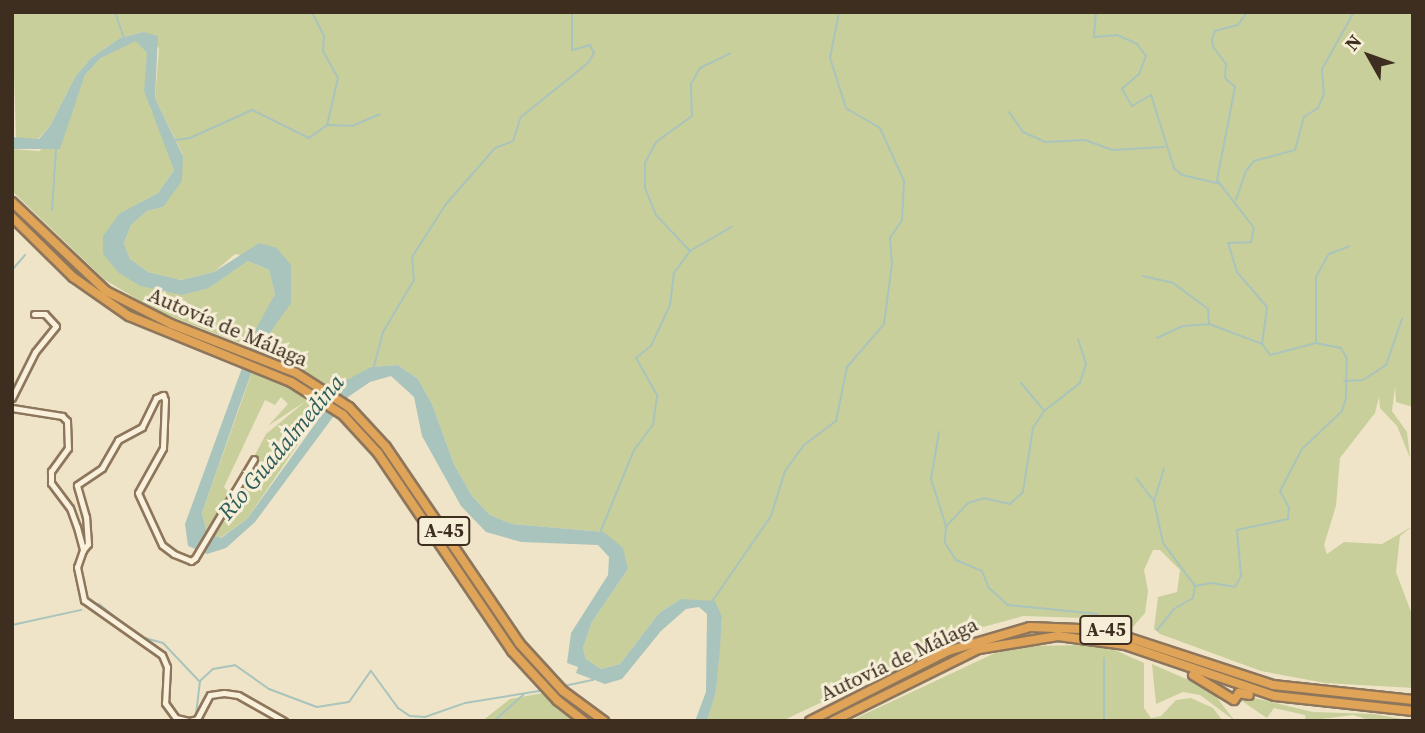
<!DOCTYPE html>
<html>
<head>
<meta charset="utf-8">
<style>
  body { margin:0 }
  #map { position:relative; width:1425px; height:733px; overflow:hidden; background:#f0e4c8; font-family:"Source Serif 4",serif }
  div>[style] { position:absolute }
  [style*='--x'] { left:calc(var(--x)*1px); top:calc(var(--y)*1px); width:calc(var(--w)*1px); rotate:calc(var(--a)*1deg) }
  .green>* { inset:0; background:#c9cf9b }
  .water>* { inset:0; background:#a9c4bc }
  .stream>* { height:2px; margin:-1px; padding:0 1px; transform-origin:1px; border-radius:1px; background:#a9c4bc }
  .roads { filter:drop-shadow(2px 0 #8d765c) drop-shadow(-2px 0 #8d765c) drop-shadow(0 2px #8d765c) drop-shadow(0 -2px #8d765c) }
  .minor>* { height:5px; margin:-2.5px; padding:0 2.5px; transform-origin:2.5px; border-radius:2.5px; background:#faf1dc }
  .highway>* { height:8px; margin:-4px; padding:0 4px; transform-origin:4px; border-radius:4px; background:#e0a458 }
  span { translate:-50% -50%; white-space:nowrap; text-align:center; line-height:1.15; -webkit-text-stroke:6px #f7eed8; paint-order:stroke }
  .shield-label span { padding:2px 5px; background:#f7eed8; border:2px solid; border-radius:5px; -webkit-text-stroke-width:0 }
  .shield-label { font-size:19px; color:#3d2e20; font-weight:700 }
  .street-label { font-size:21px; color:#3d2e20 }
  .water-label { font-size:23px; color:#2f5d5a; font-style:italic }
  .frame { position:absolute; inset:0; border:14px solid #3d2e20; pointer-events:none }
  .north { position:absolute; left:1334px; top:21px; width:70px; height:70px; -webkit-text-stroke:5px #f7eed8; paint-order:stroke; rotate:310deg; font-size:19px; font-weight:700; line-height:28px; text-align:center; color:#3d2e20 }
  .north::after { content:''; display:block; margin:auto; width:24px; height:32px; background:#3d2e20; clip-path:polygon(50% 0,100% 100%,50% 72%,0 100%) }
</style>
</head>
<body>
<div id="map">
  <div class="green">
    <i style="clip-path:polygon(12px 12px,1413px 12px,1413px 407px,1396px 402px,1395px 387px,1392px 411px,1407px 432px,1410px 458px,1397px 426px,1380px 408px,1379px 397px,1375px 413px,1340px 458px,1336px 506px,1324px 545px,1327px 554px,1344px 542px,1382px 544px,1413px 526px,1400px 536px,1396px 572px,1413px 617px,1413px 688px,1325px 683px,1261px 671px,1160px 634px,1154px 629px,1158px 597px,1177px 592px,1180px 570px,1160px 550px,1153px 550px,1144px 570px,1148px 591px,1145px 613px,1131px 629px,1086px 618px,1023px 616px,976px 629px,782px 721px,707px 721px,716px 692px,722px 617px,681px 599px,659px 613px,620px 664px,601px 669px,586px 659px,583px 648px,592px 622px,628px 569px,604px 532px,512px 524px,490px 515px,472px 496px,454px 464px,432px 404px,418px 379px,398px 365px,371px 367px,324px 406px,247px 519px,220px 538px,213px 535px,266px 434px,306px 401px,268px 426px,288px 404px,281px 397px,275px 405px,265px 400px,224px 487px,228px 492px,233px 486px,236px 489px,207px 533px,202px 513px,262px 344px,275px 325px,291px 265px,235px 254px,214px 272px,181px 280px,148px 272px,130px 259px,124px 243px,131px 225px,147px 211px,163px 207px,183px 155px,155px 98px,159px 48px,143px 32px,120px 38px,91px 58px,75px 77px,50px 126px,38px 139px,16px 139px)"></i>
    <i style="clip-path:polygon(136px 40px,147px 53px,151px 110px,171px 152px,174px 170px,158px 193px,120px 213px,119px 273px,209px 288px,248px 261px,269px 270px,275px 294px,250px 347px,157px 311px,105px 280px,12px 191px,12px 149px,39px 151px,65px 132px,85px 75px,101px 58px)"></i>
    <i style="clip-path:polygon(1083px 645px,1115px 650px,1144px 663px,1144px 708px,1151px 718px,1161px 716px,1176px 700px,1191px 698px,1213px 708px,1223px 721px,850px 721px,995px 653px,1028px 646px)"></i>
    <i style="clip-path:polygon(1152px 664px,1211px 690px,1235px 721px,1200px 695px,1183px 692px,1156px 704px)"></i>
    <i style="clip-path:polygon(543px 693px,577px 721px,482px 721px,510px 699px)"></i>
    <i style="clip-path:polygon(1250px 697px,1313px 712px,1374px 714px,1413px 721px,1373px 721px,1353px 715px,1306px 721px,1305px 715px,1274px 708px,1267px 718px,1239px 699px)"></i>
  </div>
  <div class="water">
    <i style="clip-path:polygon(143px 32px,158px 36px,155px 98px,183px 156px,182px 181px,163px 207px,147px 211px,131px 225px,124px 243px,130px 259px,148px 272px,181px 280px,214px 272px,259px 243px,277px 248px,291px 265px,291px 303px,262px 344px,239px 407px,202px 513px,207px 533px,221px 538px,247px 519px,318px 420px,334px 387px,371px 367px,398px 365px,418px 379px,432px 404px,454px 464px,472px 496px,490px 515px,512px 524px,604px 532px,623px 548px,628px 569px,592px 622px,583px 648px,586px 659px,601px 669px,620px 664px,659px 613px,681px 599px,715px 601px,722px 617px,720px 648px,716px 692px,707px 721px,695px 721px,706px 692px,707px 614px,699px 607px,686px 609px,661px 631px,622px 679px,605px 684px,576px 673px,578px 667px,567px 663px,571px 633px,608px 575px,609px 557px,598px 545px,521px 542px,486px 532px,461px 506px,422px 436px,414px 397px,391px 376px,370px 382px,348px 397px,255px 522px,226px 548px,207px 554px,188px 546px,185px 524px,257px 327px,275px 294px,269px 270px,248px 261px,209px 288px,182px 295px,140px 286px,119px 273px,103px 254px,103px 236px,120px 213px,158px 193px,174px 170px,144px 91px,147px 53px,136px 41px,101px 58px,85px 75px,60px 149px,12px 149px,12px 137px,39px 139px,50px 126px,75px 77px,91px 58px,120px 38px)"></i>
  </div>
  <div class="stream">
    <i style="--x:115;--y:12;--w:28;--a:71"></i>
    <i style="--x:1096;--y:12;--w:25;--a:95"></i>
    <i style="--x:1094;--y:37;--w:23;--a:-5"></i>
    <i style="--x:1117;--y:35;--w:22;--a:24"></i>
    <i style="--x:1137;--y:44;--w:15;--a:53"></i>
    <i style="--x:1146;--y:56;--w:19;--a:111"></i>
    <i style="--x:1139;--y:74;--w:23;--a:139"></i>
    <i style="--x:1122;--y:89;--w:20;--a:60"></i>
    <i style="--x:1132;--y:106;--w:22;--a:-30"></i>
    <i style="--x:1151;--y:95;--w:77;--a:72.5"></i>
    <i style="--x:1174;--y:168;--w:11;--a:41"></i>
    <i style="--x:1182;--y:175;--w:39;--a:13"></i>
    <i style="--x:1009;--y:112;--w:24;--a:55"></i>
    <i style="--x:1023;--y:132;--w:24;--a:24"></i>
    <i style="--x:1045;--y:142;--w:40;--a:-2.9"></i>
    <i style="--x:1085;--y:140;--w:30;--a:20"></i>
    <i style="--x:1113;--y:150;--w:51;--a:-3.4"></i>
    <i style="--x:327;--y:125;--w:25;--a:2"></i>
    <i style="--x:352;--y:126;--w:30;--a:-23"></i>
    <i style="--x:176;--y:140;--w:14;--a:-8"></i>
    <i style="--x:190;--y:138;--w:68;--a:-24.3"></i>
    <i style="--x:252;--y:110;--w:64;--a:26.2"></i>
    <i style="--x:309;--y:138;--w:22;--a:-36"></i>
    <i style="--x:327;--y:125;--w:48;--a:-76.8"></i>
    <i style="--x:338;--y:78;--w:31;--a:-119"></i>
    <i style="--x:323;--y:51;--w:15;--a:-86"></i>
    <i style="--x:324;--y:36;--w:27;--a:-117"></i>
    <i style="--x:1236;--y:200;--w:31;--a:-71"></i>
    <i style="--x:1246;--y:171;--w:13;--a:-51"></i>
    <i style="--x:1254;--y:161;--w:42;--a:-15"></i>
    <i style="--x:1295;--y:150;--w:34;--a:-75"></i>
    <i style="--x:1304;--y:117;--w:17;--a:-33"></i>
    <i style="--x:1318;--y:108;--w:15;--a:-67"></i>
    <i style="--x:1324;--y:94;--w:25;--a:-95"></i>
    <i style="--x:1322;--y:69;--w:65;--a:-60.7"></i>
    <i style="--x:52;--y:210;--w:61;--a:-86.2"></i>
    <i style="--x:690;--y:251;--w:50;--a:-133.4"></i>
    <i style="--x:656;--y:215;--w:29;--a:-112"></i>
    <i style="--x:645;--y:188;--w:25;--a:-90"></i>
    <i style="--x:645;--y:163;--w:24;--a:-62"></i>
    <i style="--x:656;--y:142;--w:44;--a:-35.8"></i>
    <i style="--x:692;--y:116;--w:32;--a:-92"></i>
    <i style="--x:691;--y:84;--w:18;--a:-61"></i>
    <i style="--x:700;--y:68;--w:34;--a:-26"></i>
    <i style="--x:12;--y:270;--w:20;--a:-49"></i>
    <i style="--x:1143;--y:276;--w:31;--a:13"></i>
    <i style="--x:1173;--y:283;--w:44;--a:36.6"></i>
    <i style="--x:1208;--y:309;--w:15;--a:86"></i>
    <i style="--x:1157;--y:338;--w:29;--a:-25"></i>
    <i style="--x:1183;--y:326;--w:26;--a:-4"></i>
    <i style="--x:1209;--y:324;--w:57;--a:20.7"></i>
    <i style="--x:1078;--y:339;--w:26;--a:72"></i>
    <i style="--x:1086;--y:364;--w:20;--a:108"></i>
    <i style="--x:1080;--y:383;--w:46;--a:142.1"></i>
    <i style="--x:1044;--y:411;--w:20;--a:123"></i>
    <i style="--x:1033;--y:428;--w:65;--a:98.9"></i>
    <i style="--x:1023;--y:492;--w:18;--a:137"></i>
    <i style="--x:1010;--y:504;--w:26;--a:-167"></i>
    <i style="--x:985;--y:498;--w:18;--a:164"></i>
    <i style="--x:968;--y:503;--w:33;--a:133"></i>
    <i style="--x:946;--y:527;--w:16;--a:94"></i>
    <i style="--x:945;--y:543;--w:20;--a:57"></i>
    <i style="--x:956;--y:560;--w:28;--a:23"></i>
    <i style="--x:982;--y:571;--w:18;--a:68"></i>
    <i style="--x:989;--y:588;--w:25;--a:42"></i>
    <i style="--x:1008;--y:605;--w:90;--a:5.7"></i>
    <i style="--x:1316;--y:342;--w:65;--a:-90"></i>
    <i style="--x:1316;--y:277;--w:26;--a:-61"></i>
    <i style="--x:1329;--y:254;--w:22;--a:-21"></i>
    <i style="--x:374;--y:366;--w:35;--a:-75"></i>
    <i style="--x:383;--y:332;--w:61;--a:-59.2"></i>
    <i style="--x:414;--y:280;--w:23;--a:-95"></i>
    <i style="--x:412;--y:257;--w:63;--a:-57.3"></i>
    <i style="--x:446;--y:204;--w:74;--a:-48.8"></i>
    <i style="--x:495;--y:148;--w:19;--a:-21"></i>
    <i style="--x:513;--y:141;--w:25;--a:-72"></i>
    <i style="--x:521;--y:117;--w:86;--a:-38.9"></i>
    <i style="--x:588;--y:63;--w:12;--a:-59"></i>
    <i style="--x:594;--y:53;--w:9;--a:-117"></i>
    <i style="--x:590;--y:45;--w:19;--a:164"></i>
    <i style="--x:572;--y:50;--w:38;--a:-90"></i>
    <i style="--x:1344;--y:381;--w:19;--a:-3"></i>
    <i style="--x:1363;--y:380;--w:27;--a:-33"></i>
    <i style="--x:1386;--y:365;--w:49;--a:-70.8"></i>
    <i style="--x:1021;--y:383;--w:34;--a:50"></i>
    <i style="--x:939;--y:432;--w:48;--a:99.7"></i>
    <i style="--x:931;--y:479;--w:49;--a:72.3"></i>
    <i style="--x:1136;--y:478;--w:29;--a:52"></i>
    <i style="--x:1154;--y:501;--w:43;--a:77.9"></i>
    <i style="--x:1163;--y:543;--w:54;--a:53.3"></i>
    <i style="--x:1154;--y:501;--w:34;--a:-73"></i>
    <i style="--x:600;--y:533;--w:90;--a:-67.7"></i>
    <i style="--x:634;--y:450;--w:31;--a:-53"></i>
    <i style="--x:653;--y:425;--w:30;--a:-82"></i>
    <i style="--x:657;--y:395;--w:43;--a:-119.6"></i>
    <i style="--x:636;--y:358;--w:19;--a:-39"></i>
    <i style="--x:651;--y:346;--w:45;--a:-65.1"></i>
    <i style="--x:670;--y:305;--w:32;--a:-83"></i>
    <i style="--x:674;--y:273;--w:27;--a:-54"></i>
    <i style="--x:690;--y:251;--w:48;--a:-30.3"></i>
    <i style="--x:711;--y:603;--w:106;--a:-55.4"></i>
    <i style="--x:771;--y:516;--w:47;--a:-72.7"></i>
    <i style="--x:785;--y:471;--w:32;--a:-54"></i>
    <i style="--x:804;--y:445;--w:40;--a:-37"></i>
    <i style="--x:836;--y:421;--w:55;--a:-78.5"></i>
    <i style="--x:847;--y:367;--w:57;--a:-49.3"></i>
    <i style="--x:884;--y:324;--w:62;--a:-82.5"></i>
    <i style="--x:892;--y:263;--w:25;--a:-95"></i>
    <i style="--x:890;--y:238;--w:22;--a:-56"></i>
    <i style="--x:902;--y:220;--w:39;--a:-87"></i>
    <i style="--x:904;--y:181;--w:58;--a:-114.4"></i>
    <i style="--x:880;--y:128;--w:39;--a:-150"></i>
    <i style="--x:846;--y:108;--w:52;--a:-107.7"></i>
    <i style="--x:830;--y:58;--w:47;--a:-78.9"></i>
    <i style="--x:99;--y:604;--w:41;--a:39.1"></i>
    <i style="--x:12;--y:625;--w:71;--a:-12.3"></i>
    <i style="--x:1157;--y:630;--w:27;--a:-51"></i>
    <i style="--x:1174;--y:609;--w:22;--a:-30"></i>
    <i style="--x:1193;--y:598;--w:12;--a:-81"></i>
    <i style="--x:1195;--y:586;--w:16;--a:-11"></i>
    <i style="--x:1211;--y:583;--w:24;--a:9"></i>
    <i style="--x:1235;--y:587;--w:13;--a:-61"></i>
    <i style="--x:1241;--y:576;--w:46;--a:-95"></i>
    <i style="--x:1237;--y:530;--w:52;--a:-12.2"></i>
    <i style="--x:1288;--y:519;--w:11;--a:-85"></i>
    <i style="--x:1289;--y:508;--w:19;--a:-118"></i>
    <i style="--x:1280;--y:491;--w:47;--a:-62.4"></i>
    <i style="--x:1302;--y:449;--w:55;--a:-43.5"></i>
    <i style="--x:1342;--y:411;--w:14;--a:-73"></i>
    <i style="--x:1346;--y:398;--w:39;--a:-89"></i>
    <i style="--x:1347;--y:359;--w:13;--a:-119"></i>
    <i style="--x:1341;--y:348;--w:25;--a:-169"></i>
    <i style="--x:1316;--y:343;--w:48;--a:165.4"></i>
    <i style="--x:1270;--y:355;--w:14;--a:-126"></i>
    <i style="--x:1262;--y:344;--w:37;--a:-82"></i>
    <i style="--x:1267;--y:307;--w:46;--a:-130.6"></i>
    <i style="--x:1237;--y:272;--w:30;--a:-107"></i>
    <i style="--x:1228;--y:243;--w:23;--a:-2"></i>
    <i style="--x:1251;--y:242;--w:14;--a:-78"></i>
    <i style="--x:1254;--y:228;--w:61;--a:-127.6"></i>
    <i style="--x:1217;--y:180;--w:95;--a:-79"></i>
    <i style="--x:1235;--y:87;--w:13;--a:-138"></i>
    <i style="--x:1225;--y:78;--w:14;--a:-86"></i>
    <i style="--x:1226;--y:64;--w:21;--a:-127"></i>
    <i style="--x:1213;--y:47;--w:8;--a:-97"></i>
    <i style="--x:1212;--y:39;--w:9;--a:-69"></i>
    <i style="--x:1215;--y:31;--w:24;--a:-15"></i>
    <i style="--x:1238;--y:25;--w:16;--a:-55"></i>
    <i style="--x:141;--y:637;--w:23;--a:15"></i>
    <i style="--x:163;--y:643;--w:52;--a:46.5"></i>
    <i style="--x:1104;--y:658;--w:63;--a:90"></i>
    <i style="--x:564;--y:686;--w:30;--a:-12"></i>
    <i style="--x:196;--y:714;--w:33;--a:-83"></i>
    <i style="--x:200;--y:681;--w:18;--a:-43"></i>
    <i style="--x:213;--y:669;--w:22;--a:-10"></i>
    <i style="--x:235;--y:665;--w:42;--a:35.2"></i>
    <i style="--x:269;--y:689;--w:51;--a:20.6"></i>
    <i style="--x:317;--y:707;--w:32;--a:-9"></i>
    <i style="--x:349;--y:702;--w:38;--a:-55"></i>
    <i style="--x:371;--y:671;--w:46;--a:53.9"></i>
    <i style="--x:398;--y:708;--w:14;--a:34"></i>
    <i style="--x:410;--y:716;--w:15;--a:4"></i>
    <i style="--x:425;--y:717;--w:42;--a:-19.3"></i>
    <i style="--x:465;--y:703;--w:81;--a:-9.2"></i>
    <i style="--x:494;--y:721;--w:40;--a:-42"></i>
  </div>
  <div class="roads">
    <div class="minor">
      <i style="--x:12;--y:398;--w:51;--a:-63.4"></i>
      <i style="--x:35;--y:352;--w:33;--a:-51"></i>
      <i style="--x:56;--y:326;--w:16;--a:-133"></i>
      <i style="--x:45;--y:314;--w:11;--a:180"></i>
      <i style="--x:12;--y:408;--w:51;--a:9.1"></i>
      <i style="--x:62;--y:416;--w:7;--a:45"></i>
      <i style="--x:67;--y:421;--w:27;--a:88"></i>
      <i style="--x:68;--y:448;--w:29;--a:126"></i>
      <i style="--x:51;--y:471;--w:12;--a:90"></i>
      <i style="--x:51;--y:483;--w:31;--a:53"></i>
      <i style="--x:70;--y:508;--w:20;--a:70"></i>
      <i style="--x:77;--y:527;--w:24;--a:75"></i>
      <i style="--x:83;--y:550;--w:18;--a:109"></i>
      <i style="--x:77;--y:567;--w:34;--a:78"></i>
      <i style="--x:84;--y:600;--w:95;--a:35.2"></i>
      <i style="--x:162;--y:655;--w:13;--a:67"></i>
      <i style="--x:167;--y:667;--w:36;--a:93"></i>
      <i style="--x:165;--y:703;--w:19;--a:54"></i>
      <i style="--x:176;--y:718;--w:13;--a:13"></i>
      <i style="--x:83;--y:550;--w:8;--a:-50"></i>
      <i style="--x:88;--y:544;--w:27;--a:-94"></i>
      <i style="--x:86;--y:517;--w:33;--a:-106"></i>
      <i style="--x:77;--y:485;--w:30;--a:-34"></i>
      <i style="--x:102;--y:468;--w:32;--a:-60"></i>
      <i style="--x:118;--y:440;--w:27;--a:-28"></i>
      <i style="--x:142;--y:427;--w:32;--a:-64"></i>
      <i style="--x:156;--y:398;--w:8;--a:-23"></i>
      <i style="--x:163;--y:395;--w:5;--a:68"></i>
      <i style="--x:165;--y:400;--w:48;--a:92.4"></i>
      <i style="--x:163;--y:448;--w:51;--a:119.1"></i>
      <i style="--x:138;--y:493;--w:57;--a:65.2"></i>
      <i style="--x:162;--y:545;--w:15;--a:37"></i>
      <i style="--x:174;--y:554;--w:18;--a:22"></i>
      <i style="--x:191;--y:561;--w:5;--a:-37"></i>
      <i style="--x:195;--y:558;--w:115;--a:-59.2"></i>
      <i style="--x:190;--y:721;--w:7;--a:-16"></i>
      <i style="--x:197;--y:719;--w:27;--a:-62"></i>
      <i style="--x:210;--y:695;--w:14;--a:-8"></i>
      <i style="--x:224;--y:693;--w:14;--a:8"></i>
      <i style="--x:238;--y:695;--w:53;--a:29.5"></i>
    </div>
    <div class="highway">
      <i style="--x:12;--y:202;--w:129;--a:43.4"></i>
      <i style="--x:106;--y:291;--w:73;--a:26.9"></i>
      <i style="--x:171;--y:324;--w:134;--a:21.4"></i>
      <i style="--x:296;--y:373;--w:63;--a:32.7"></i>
      <i style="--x:349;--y:407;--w:54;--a:47.2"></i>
      <i style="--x:386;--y:447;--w:237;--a:55.8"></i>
      <i style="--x:519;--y:643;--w:65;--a:47.5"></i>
      <i style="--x:563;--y:691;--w:51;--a:36.2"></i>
      <i style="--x:12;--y:217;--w:86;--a:44.5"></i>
      <i style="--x:73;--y:277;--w:68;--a:34.9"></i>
      <i style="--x:129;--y:316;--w:175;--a:22.2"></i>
      <i style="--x:291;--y:382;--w:62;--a:32.4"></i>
      <i style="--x:343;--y:415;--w:52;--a:47.4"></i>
      <i style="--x:378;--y:453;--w:239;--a:55.9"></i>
      <i style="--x:512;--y:651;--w:67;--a:47.4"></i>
      <i style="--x:557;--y:700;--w:34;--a:38"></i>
      <i style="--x:1193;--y:675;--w:48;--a:31.4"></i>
      <i style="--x:1234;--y:700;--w:9;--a:-54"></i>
      <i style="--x:1239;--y:693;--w:10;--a:11"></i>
      <i style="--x:810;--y:721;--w:155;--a:-26.9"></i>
      <i style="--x:948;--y:651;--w:85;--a:-16.3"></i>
      <i style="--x:1030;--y:627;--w:75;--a:2.3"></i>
      <i style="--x:1105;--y:630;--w:177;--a:18.1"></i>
      <i style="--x:1273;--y:685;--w:141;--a:6.1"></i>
      <i style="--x:833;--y:721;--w:163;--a:-26.3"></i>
      <i style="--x:979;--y:649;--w:80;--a:-9.3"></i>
      <i style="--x:1058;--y:636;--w:68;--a:7.7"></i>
      <i style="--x:1125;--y:645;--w:158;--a:18.8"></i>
      <i style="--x:1275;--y:696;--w:139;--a:6.2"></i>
    </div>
  </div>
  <div class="shield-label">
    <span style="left:444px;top:531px">A-45</span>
    <span style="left:1106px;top:630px">A-45</span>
  </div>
  <div class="street-label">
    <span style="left:228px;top:327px;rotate:23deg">Autovía de Málaga</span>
    <span style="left:899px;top:659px;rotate:-25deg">Autovía de Málaga</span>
  </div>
  <div class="water-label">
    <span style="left:281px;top:447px;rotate:-50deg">Río Guadalmedina</span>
  </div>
  <div class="frame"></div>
  <div class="north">N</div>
</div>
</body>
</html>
